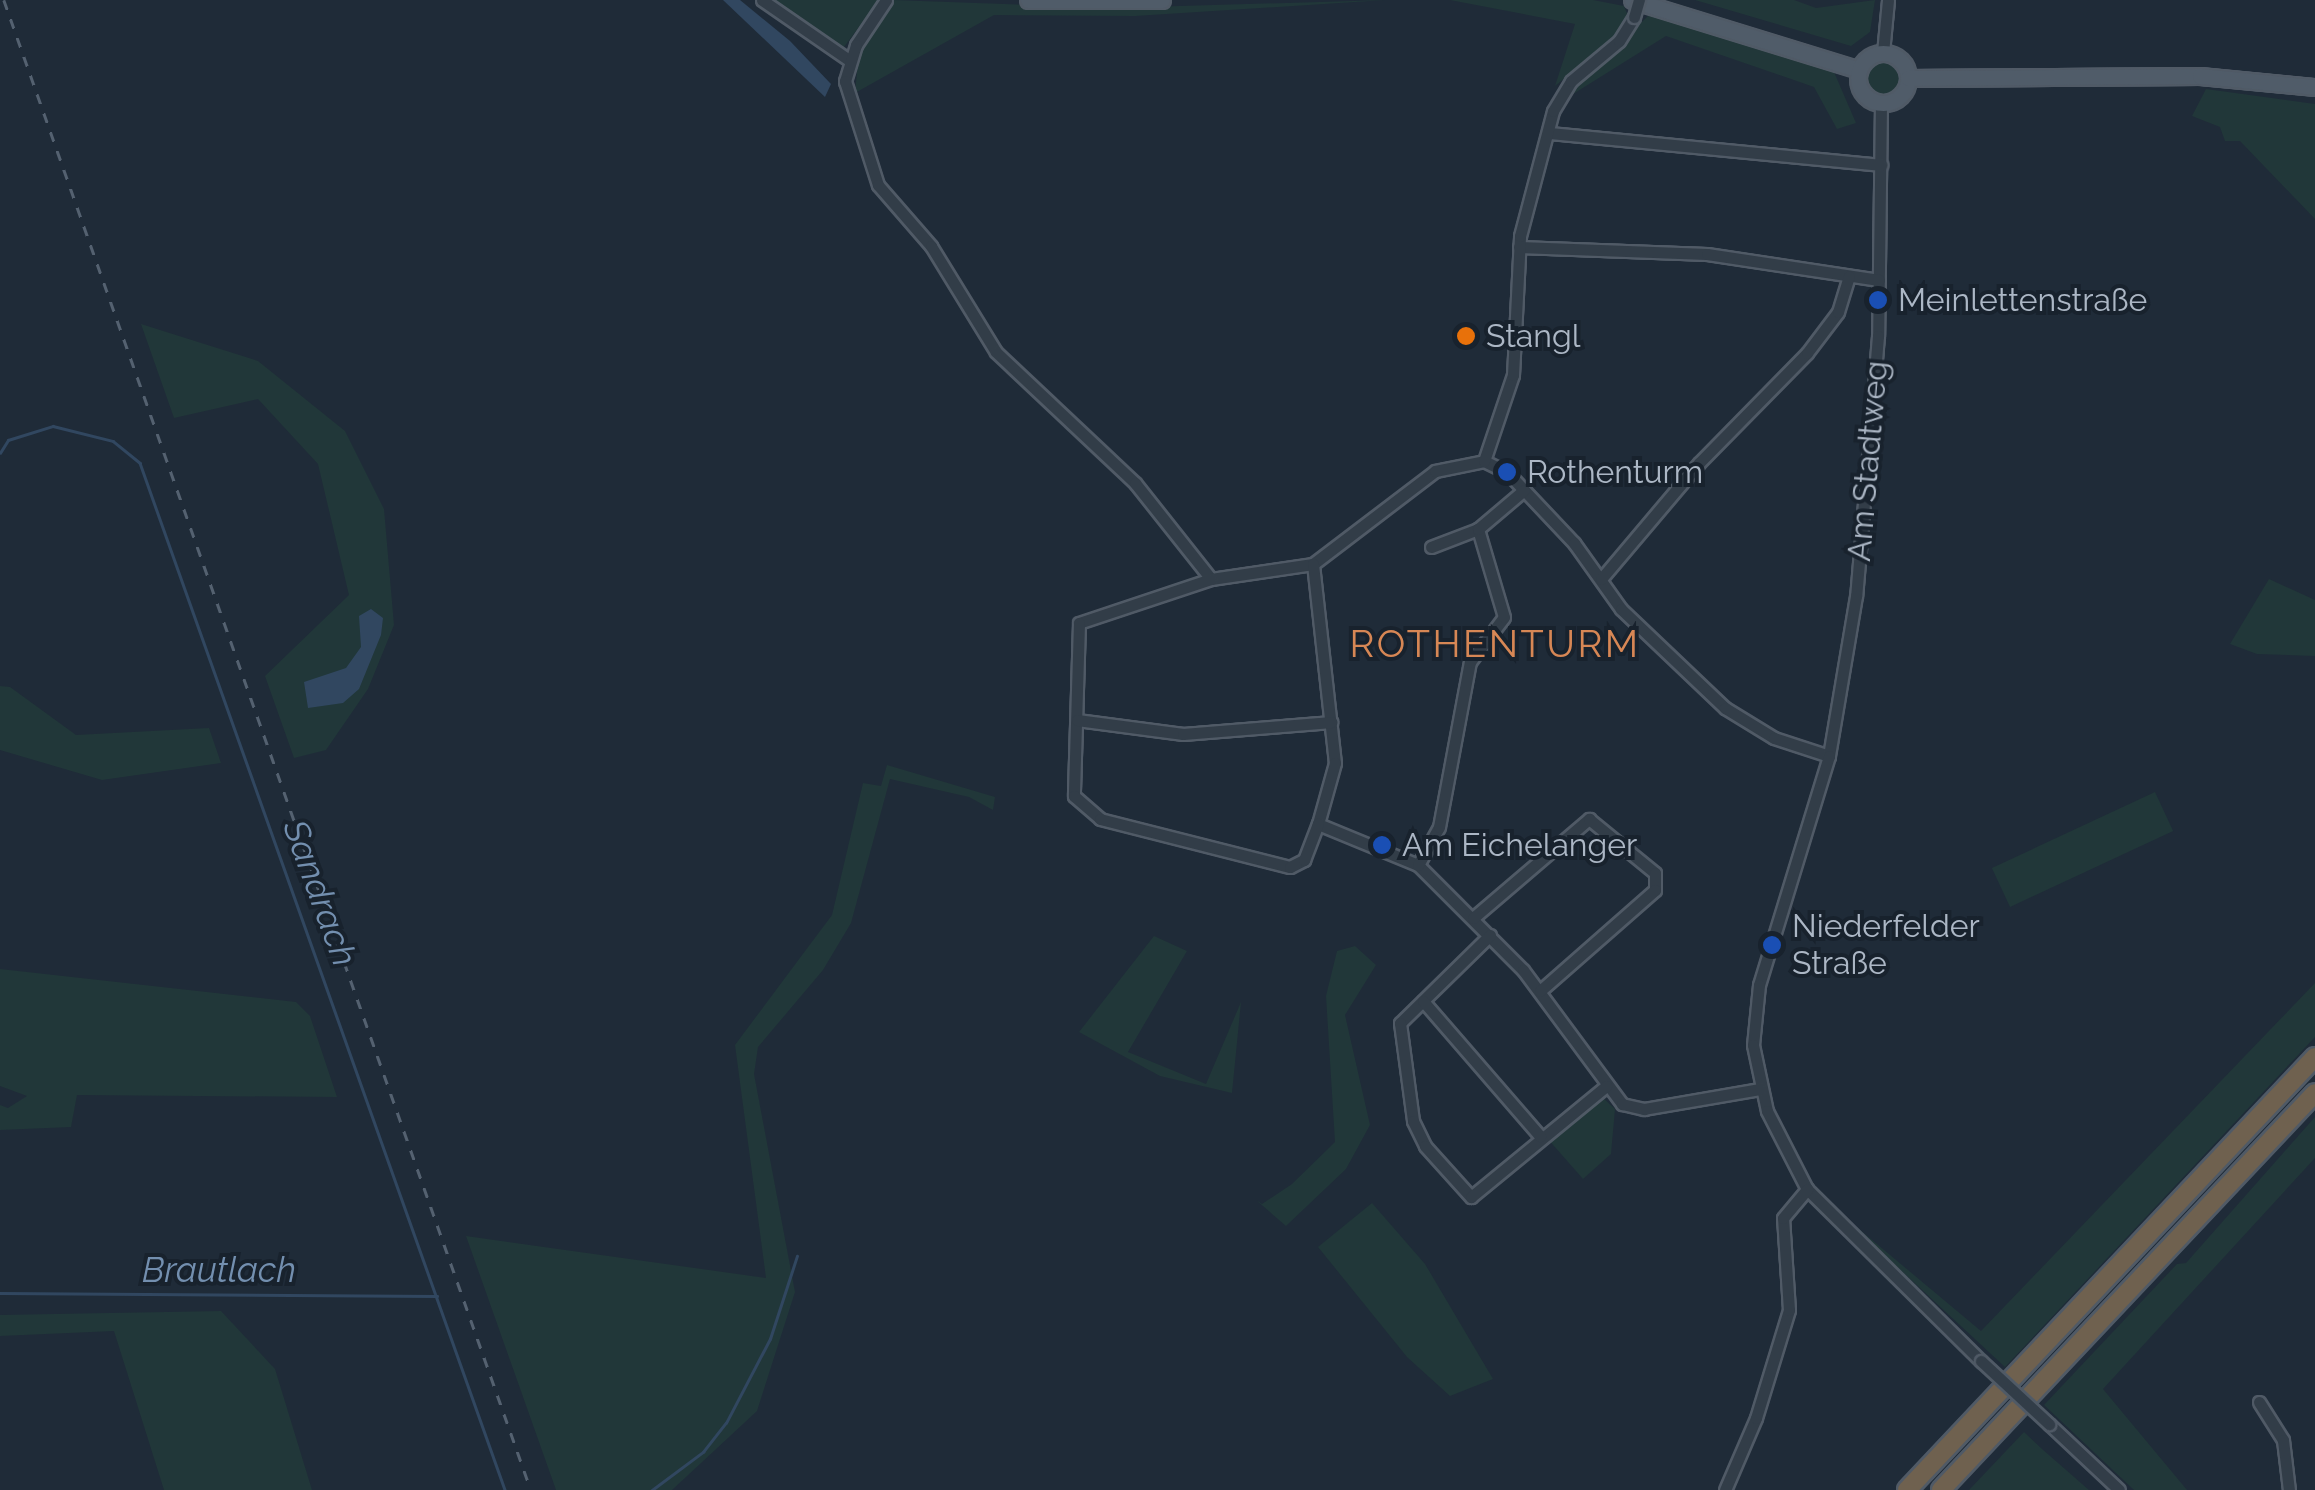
<!DOCTYPE html>
<html>
<head>
<meta charset="utf-8">
<style>
  body { margin:0 }
  #map { position:relative; width:2315px; height:1490px; overflow:hidden; background:#1f2b38; font-family:Raleway,sans-serif }
  div>[style] { position:absolute }
  [style*='--x'] { left:calc(var(--x)*1px); top:calc(var(--y)*1px); width:calc(var(--w)*1px); rotate:calc(var(--a)*1deg) }
  .green>* { inset:0; background:#213739; transform-origin:0 0 }
  .round { border-radius:50% }
  .water>* { inset:0; background:#314760 }
  .stream>* { height:2.5px; margin:-1.25px; padding:0 1.25px; transform-origin:1.25px; border-radius:1.25px; background:#314760 }
  .roads { filter:drop-shadow(2px 0 #505a66) drop-shadow(-2px 0 #505a66) drop-shadow(0 2px #505a66) drop-shadow(0 -2px #505a66) }
  .minor>* { height:11px; margin:-5.5px; padding:0 5.5px; transform-origin:5.5px; border-radius:5.5px; background:#323d48 }
  .major>* { height:15px; margin:-7.5px; padding:0 7.5px; transform-origin:7.5px; border-radius:7.5px; background:#505c69 }
  .major>.ring { margin:-7.5px; padding:0; box-sizing:content-box; background:none; border:15px solid #505c69; border-radius:50% }
  .highway>* { height:18px; margin:-9px; padding:0 9px; transform-origin:9px; border-radius:9px; background:#6f614f }
  .rail>* { height:2.5px; margin-top:-1.25px; transform-origin:0; background:repeating-linear-gradient(90deg,#546170 0 10px,transparent 0 20px) }
  .bridges { filter:drop-shadow(2px 0 #505a66) drop-shadow(-2px 0 #505a66) drop-shadow(0 2px #505a66) drop-shadow(0 -2px #505a66) }
  .minor-bridge>* { height:11px; margin:-5.5px; padding:0 5.5px; transform-origin:5.5px; border-radius:5.5px; background:#323d48 }
  .dots>* { width:28px; height:28px; translate:-50% -50%; box-sizing:border-box; border:5px solid #18222d; border-radius:50% }
  span { translate:-50% -50%; white-space:nowrap; text-align:center; line-height:1.15; -webkit-text-stroke:8px #18222d; paint-order:stroke }
  .poi-label { font-size:32px; color:#acb7c5 }
  .left { translate:0 -50%; text-align:left }
  .street-label { font-size:32px; color:#acb7c5 }
  .water-label { font-size:35px; color:#738faf; font-style:italic }
  .quarter-label { font-size:38px; color:#d78755; letter-spacing:2.5px }
</style>
</head>
<body>
<div id="map">
  <div class="green">
    <i style="clip-path:polygon(770px 0,879px 0,841px 51px)"></i>
    <i style="clip-path:polygon(893px 0,1113px 8px,1386px 0,1135px 16px,994px 15px,855px 93px,859px 51px)"></i>
    <i style="clip-path:polygon(1450px 0,1593px 0,1624px 6px,1628px 16px,1618px 35px,1555px 86px,1575px 24px)"></i>
    <i style="clip-path:polygon(1695px 0,1794px 0,1816px 8px,1875px 0,1870px 32px,1851px 46px)"></i>
    <i style="clip-path:polygon(1650px 14px,1834px 72px,1856px 123px,1837px 129px,1814px 87px,1666px 36px,1562px 101px)"></i>
    <i class="round" style="left:1862px;top:58px;width:40px;height:40px"></i>
    <i style="clip-path:polygon(2206px 89px,2315px 104px,2315px 219px,2240px 141px,2225px 141px,2220px 127px,2192px 116px)"></i>
    <i style="clip-path:polygon(141px 324px,258px 361px,345px 431px,384px 509px,394px 625px,368px 689px,326px 750px,294px 758px,265px 676px,349px 595px,318px 464px,258px 399px,174px 418px)"></i>
    <i style="clip-path:polygon(2269px 579px,2315px 600px,2315px 656px,2257px 654px,2230px 644px)"></i>
    <i style="clip-path:polygon(0 686px,10px 687px,76px 735px,209px 728px,221px 763px,102px 780px,0 750px)"></i>
    <i style="clip-path:polygon(887px 765px,995px 797px,993px 810px,969px 797px,890px 779px,851px 923px,823px 970px,758px 1047px,754px 1074px,795px 1292px,757px 1411px,672px 1490px,556px 1490px,466px 1236px,766px 1278px,735px 1045px,832px 915px,863px 783px,881px 786px)"></i>
    <i style="left:2155px;top:792px;width:43px;height:180px;rotate:65deg"></i>
    <i style="clip-path:polygon(1154px 936px,1187px 951px,1128px 1052px,1206px 1084px,1241px 1002px,1232px 1093px,1160px 1076px,1079px 1032px)"></i>
    <i style="clip-path:polygon(1355px 946px,1376px 965px,1345px 1015px,1370px 1125px,1346px 1169px,1286px 1226px,1256px 1200px,1262px 1204px,1292px 1184px,1335px 1142px,1326px 996px,1337px 951px)"></i>
    <i style="clip-path:polygon(0 969px,296px 1002px,310px 1016px,337px 1097px,77px 1095px,71px 1127px,0 1130px,0 1105px,8px 1108px,27px 1096px,0 1086px)"></i>
    <i style="clip-path:polygon(2315px 983px,2315px 1037px,2005px 1367px,1835px 1209px,1981px 1331px)"></i>
    <i style="clip-path:polygon(1602px 1097px,1615px 1109px,1611px 1154px,1583px 1179px,1547px 1138px)"></i>
    <i style="clip-path:polygon(2315px 1117px,2315px 1158px,2103px 1389px,2187px 1490px,2134px 1490px,2044px 1405px,2177px 1264px,2186px 1263px)"></i>
    <i style="clip-path:polygon(1372px 1203px,1425px 1264px,1493px 1379px,1450px 1396px,1407px 1357px,1318px 1247px)"></i>
    <i style="clip-path:polygon(221px 1311px,275px 1369px,312px 1490px,164px 1490px,114px 1331px,0 1336px,0 1315px)"></i>
    <i style="clip-path:polygon(2024px 1432px,2042px 1449px,2089px 1490px,1969px 1490px)"></i>
  </div>
  <div class="water">
    <i style="clip-path:polygon(723px 0,740px 0,790px 41px,831px 84px,825px 97px)"></i>
    <i style="clip-path:polygon(371px 609px,383px 618px,381px 635px,359px 689px,343px 703px,308px 708px,304px 682px,346px 668px,361px 647px,359px 616px)"></i>
  </div>
  <div class="stream">
    <i style="--x:0;--y:453;--w:15;--a:-58"></i>
    <i style="--x:8;--y:440;--w:47;--a:-17.3"></i>
    <i style="--x:53;--y:426;--w:62;--a:14"></i>
    <i style="--x:113;--y:441;--w:35;--a:39"></i>
    <i style="--x:140;--y:463;--w:1090;--a:70.43"></i>
    <i style="--x:0;--y:1293;--w:437;--a:0.4"></i>
    <i style="--x:652;--y:1490;--w:64;--a:-36.7"></i>
    <i style="--x:703;--y:1452;--w:37;--a:-52"></i>
    <i style="--x:726;--y:1423;--w:95;--a:-62.4"></i>
    <i style="--x:770;--y:1339;--w:87;--a:-72"></i>
  </div>
  <div class="roads">
    <div class="minor">
      <i style="--x:762;--y:0;--w:106;--a:34.6"></i>
      <i style="--x:886;--y:0;--w:54;--a:123.7"></i>
      <i style="--x:856;--y:45;--w:38;--a:107"></i>
      <i style="--x:845;--y:81;--w:109;--a:72.4"></i>
      <i style="--x:878;--y:185;--w:81;--a:49"></i>
      <i style="--x:931;--y:246;--w:124;--a:58.5"></i>
      <i style="--x:996;--y:352;--w:191;--a:43.3"></i>
      <i style="--x:1135;--y:483;--w:122;--a:51.6"></i>
      <i style="--x:1211;--y:579;--w:103;--a:-8.4"></i>
      <i style="--x:1313;--y:564;--w:153;--a:-37.3"></i>
      <i style="--x:1435;--y:471;--w:50;--a:-11.5"></i>
      <i style="--x:1484;--y:461;--w:25;--a:26"></i>
      <i style="--x:1507;--y:472;--w:98;--a:46.7"></i>
      <i style="--x:1574;--y:543;--w:81;--a:54.5"></i>
      <i style="--x:1621;--y:609;--w:144;--a:43.6"></i>
      <i style="--x:1725;--y:708;--w:57;--a:31.5"></i>
      <i style="--x:1774;--y:738;--w:58;--a:18.1"></i>
      <i style="--x:1883;--y:53;--w:53;--a:-84.6"></i>
      <i style="--x:1881;--y:103;--w:233;--a:90.7"></i>
      <i style="--x:1878;--y:336;--w:261;--a:94.8"></i>
      <i style="--x:1856;--y:596;--w:162;--a:99.6"></i>
      <i style="--x:1829;--y:756;--w:239;--a:107"></i>
      <i style="--x:1759;--y:985;--w:60;--a:95.7"></i>
      <i style="--x:1753;--y:1045;--w:67;--a:78"></i>
      <i style="--x:1767;--y:1111;--w:88;--a:62.9"></i>
      <i style="--x:1807;--y:1189;--w:245;--a:44.7"></i>
      <i style="--x:1550;--y:133;--w:333;--a:5.5"></i>
      <i style="--x:1519;--y:247;--w:188;--a:2.1"></i>
      <i style="--x:1707;--y:254;--w:174;--a:8.6"></i>
      <i style="--x:1484;--y:461;--w:91;--a:-71.4"></i>
      <i style="--x:1513;--y:375;--w:139;--a:-87.1"></i>
      <i style="--x:1520;--y:236;--w:129;--a:-75.2"></i>
      <i style="--x:1553;--y:111;--w:35;--a:-59"></i>
      <i style="--x:1571;--y:81;--w:62;--a:-39.8"></i>
      <i style="--x:1619;--y:41;--w:28;--a:-58"></i>
      <i style="--x:1431;--y:547;--w:50;--a:-21"></i>
      <i style="--x:1313;--y:564;--w:200;--a:83.7"></i>
      <i style="--x:1335;--y:763;--w:63;--a:105.6"></i>
      <i style="--x:1318;--y:824;--w:108;--a:22.3"></i>
      <i style="--x:1418;--y:865;--w:148;--a:45"></i>
      <i style="--x:1523;--y:970;--w:167;--a:53.5"></i>
      <i style="--x:1622;--y:1104;--w:23;--a:13"></i>
      <i style="--x:1644;--y:1109;--w:118;--a:-9.8"></i>
      <i style="--x:1211;--y:579;--w:139;--a:161.6"></i>
      <i style="--x:1079;--y:623;--w:173;--a:91.7"></i>
      <i style="--x:1074;--y:796;--w:35;--a:41"></i>
      <i style="--x:1100;--y:819;--w:196;--a:14.2"></i>
      <i style="--x:1290;--y:867;--w:16;--a:-27"></i>
      <i style="--x:1304;--y:860;--w:39;--a:-69"></i>
      <i style="--x:1601;--y:579;--w:152;--a:-49.8"></i>
      <i style="--x:1699;--y:463;--w:154;--a:-45.5"></i>
      <i style="--x:1807;--y:353;--w:51;--a:-52.9"></i>
      <i style="--x:1838;--y:312;--w:37;--a:-73"></i>
      <i style="--x:1077;--y:720;--w:107;--a:7.5"></i>
      <i style="--x:1183;--y:734;--w:149;--a:-4.6"></i>
      <i style="--x:1418;--y:865;--w:43;--a:-61.1"></i>
      <i style="--x:1439;--y:827;--w:168;--a:-79.4"></i>
      <i style="--x:1470;--y:662;--w:56;--a:-52.9"></i>
      <i style="--x:1504;--y:617;--w:92;--a:-106.5"></i>
      <i style="--x:1478;--y:529;--w:60;--a:-40.3"></i>
      <i style="--x:1473;--y:918;--w:153;--a:-40.5"></i>
      <i style="--x:1589;--y:819;--w:85;--a:39.3"></i>
      <i style="--x:1655;--y:873;--w:17;--a:90"></i>
      <i style="--x:1655;--y:890;--w:153;--a:138.7"></i>
      <i style="--x:1490;--y:935;--w:126;--a:135.6"></i>
      <i style="--x:1400;--y:1023;--w:99;--a:82.4"></i>
      <i style="--x:1413;--y:1121;--w:28;--a:64"></i>
      <i style="--x:1425;--y:1146;--w:69;--a:48"></i>
      <i style="--x:1471;--y:1197;--w:175;--a:-39.4"></i>
      <i style="--x:1423;--y:1001;--w:179;--a:49.1"></i>
      <i style="--x:2259;--y:1402;--w:45;--a:57.7"></i>
      <i style="--x:2283;--y:1440;--w:50;--a:83.2"></i>
      <i style="--x:2049;--y:1424;--w:96;--a:43.3"></i>
      <i style="--x:1725;--y:1490;--w:78;--a:-66.7"></i>
      <i style="--x:1756;--y:1418;--w:113;--a:-73"></i>
      <i style="--x:1789;--y:1310;--w:92;--a:-93.7"></i>
      <i style="--x:1783;--y:1218;--w:38;--a:-50"></i>
    </div>
    <div class="major">
      <i style="--x:1028;--y:0;--w:134;--a:0"></i>
      <i style="--x:1632;--y:0;--w:238;--a:17.1"></i>
      <i class="ring" style="left:1858px;top:53px;width:35px;height:35px"></i>
      <i style="--x:1908;--y:78;--w:292;--a:-0.4"></i>
      <i style="--x:2200;--y:76;--w:116;--a:5.5"></i>
    </div>
    <div class="highway">
      <i style="--x:1907;--y:1490;--w:595;--a:-46.7"></i>
      <i style="--x:1941;--y:1490;--w:545;--a:-46.71"></i>
    </div>
  </div>
  <div class="rail">
    <i style="--x:4;--y:0;--w:1580;--a:70.52"></i>
  </div>
  <div class="bridges">
    <div class="minor-bridge">
      <i style="--x:1634;--y:17;--w:18;--a:-74"></i>
      <i style="--x:1981;--y:1361;--w:93;--a:42.8"></i>
    </div>
  </div>
  <div class="dots">
    <i style="left:1878px;top:300px;background:#1a4fb4"></i>
    <i style="left:1466px;top:336px;background:#e8710a"></i>
    <i style="left:1507px;top:472px;background:#1a4fb4"></i>
    <i style="left:1382px;top:845px;background:#1a4fb4"></i>
    <i style="left:1772px;top:945px;background:#1a4fb4"></i>
  </div>
  <div class="poi-label">
    <span class="left" style="left:1898px;top:300px">Meinlettenstraße</span>
    <span class="left" style="left:1486px;top:336px">Stangl</span>
    <span class="left" style="left:1527px;top:472px">Rothenturm</span>
    <span class="left" style="left:1402px;top:845px">Am Eichelanger</span>
    <span class="left" style="left:1792px;top:945px">Niederfelder<br>Straße</span>
  </div>
  <div class="street-label">
    <span style="left:1868px;top:461px;rotate:-85deg">Am Stadtweg</span>
  </div>
  <div class="water-label">
    <span style="left:320px;top:893px;rotate:70deg">Sandrach</span>
    <span style="left:219px;top:1270px">Brautlach</span>
  </div>
  <div class="quarter-label">
    <span style="left:1495px;top:644px">ROTHENTURM</span>
  </div>
</div>
</body>
</html>
